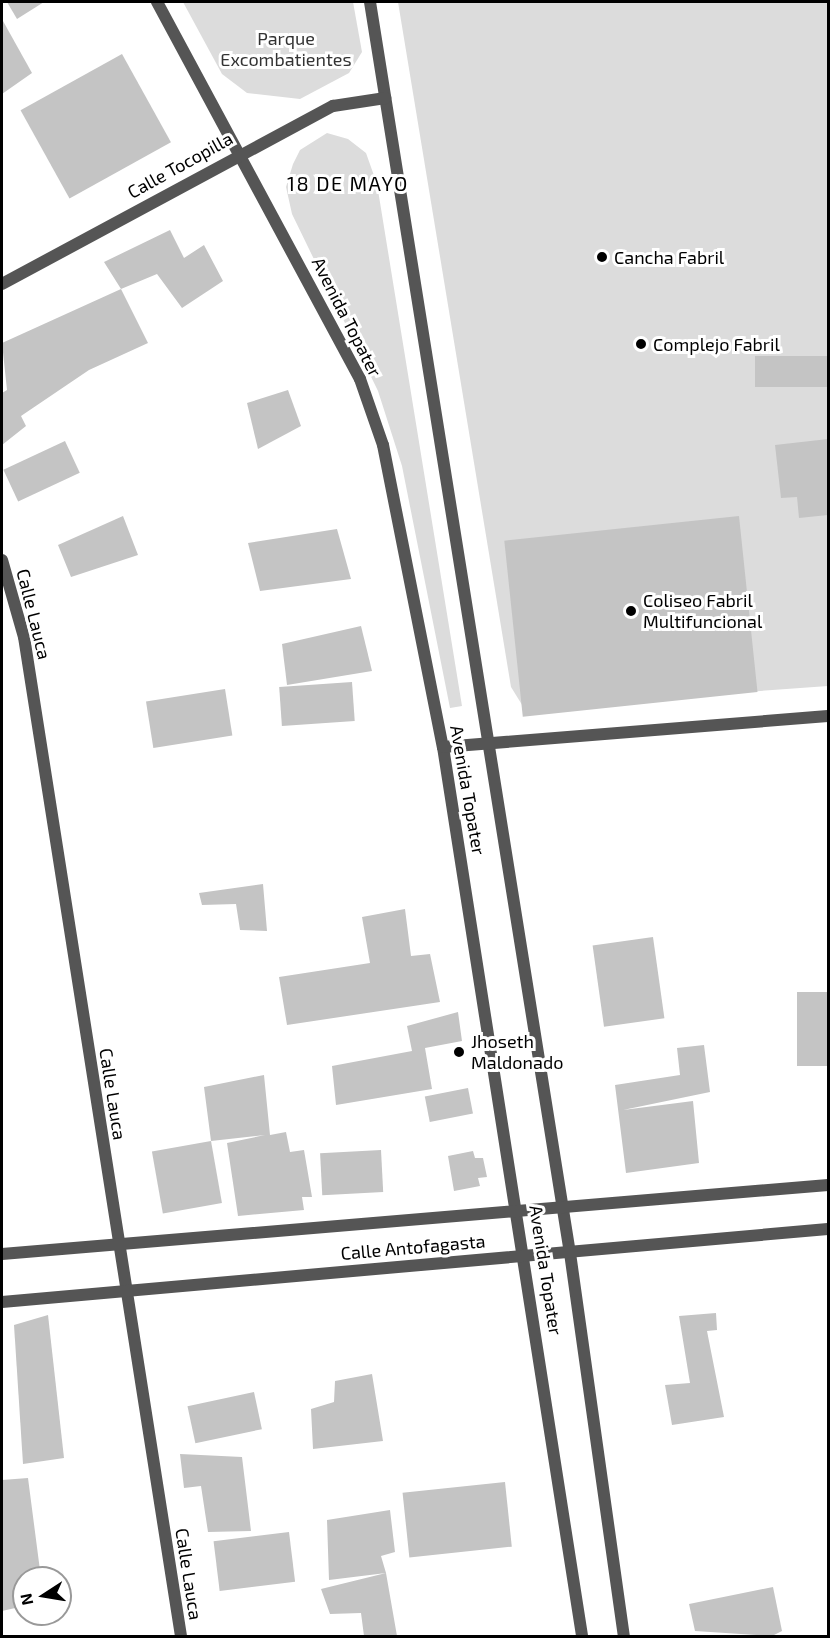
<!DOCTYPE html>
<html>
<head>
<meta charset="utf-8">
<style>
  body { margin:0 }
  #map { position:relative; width:830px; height:1638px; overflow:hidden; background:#fff; font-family:"Exo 2",sans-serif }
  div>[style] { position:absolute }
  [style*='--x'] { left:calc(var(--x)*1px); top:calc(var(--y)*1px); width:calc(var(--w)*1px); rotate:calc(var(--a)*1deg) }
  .green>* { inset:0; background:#dcdcdc }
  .building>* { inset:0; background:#c4c4c4; transform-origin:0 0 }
  .street>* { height:12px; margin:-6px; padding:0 6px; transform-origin:6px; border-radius:6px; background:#555 }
  .dots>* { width:16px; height:16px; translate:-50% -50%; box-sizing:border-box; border:3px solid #fff; border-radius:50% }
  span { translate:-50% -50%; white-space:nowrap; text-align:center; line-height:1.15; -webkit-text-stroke:6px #fff; paint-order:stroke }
  .park-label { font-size:18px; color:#333 }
  .street-label { font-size:18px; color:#000 }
  .poi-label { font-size:18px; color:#000 }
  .left { translate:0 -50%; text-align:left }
  .neighbourhood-label { font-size:20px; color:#000; letter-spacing:1.5px }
  .frame { position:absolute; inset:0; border:3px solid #000; pointer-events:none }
  .north { position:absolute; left:12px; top:1566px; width:60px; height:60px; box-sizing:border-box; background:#fff; border:2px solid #999; border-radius:50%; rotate:258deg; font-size:16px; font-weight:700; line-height:24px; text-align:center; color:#000 }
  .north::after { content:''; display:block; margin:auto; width:21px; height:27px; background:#000; clip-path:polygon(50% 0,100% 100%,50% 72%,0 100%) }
</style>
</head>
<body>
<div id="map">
  <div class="green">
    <i style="clip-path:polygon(183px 2px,353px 2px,362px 52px,349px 73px,300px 99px,247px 93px,222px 74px)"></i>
    <i style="clip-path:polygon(398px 2px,828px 2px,828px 686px,524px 708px,511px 687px)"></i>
    <i style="clip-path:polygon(327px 133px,348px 139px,366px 153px,377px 184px,462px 706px,450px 708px,402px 466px,378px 391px,292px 214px,286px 187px,293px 164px,300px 150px)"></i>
  </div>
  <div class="building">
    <i style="clip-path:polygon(7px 2px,44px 2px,17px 19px)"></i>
    <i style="clip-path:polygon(3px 21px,32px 73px,2px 94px,2px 22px)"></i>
    <i style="left:122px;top:54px;width:101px;height:116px;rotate:61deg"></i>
    <i style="clip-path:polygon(170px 230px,184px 258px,204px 245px,223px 281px,182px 308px,157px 274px,121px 289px,104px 262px)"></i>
    <i style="clip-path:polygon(121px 289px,148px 343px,89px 370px,21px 416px,26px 426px,2px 445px,2px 393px,7px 390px,2px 343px)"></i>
    <i style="left:828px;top:356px;width:31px;height:73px;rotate:90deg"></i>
    <i style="clip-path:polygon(288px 390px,301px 426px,258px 449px,247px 403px)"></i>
    <i style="clip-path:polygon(828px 439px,828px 515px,799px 518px,797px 497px,781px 498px,775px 445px)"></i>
    <i style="left:65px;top:441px;width:35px;height:68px;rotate:65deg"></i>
    <i style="clip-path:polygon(123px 516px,138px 555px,71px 577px,58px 545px)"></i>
    <i style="left:739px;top:516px;width:177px;height:236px;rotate:84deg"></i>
    <i style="clip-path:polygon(337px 529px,351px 579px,260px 591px,248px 543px)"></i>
    <i style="clip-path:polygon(361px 626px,372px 671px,287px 685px,282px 644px)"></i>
    <i style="left:352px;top:682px;width:39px;height:73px;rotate:86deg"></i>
    <i style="left:225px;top:689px;width:47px;height:80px;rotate:81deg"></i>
    <i style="clip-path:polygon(263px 884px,267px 931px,240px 930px,236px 904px,202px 905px,199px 893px)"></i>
    <i style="clip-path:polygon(405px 909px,411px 956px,430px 954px,440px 1002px,287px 1025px,279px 977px,370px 963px,362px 917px)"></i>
    <i style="left:653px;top:937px;width:82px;height:61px;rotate:82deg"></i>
    <i style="left:828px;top:992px;width:74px;height:31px;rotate:90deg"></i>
    <i style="clip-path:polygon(458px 1012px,462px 1041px,425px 1048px,432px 1089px,336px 1105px,332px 1066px,412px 1051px,407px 1026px)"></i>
    <i style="clip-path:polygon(704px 1045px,710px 1092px,623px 1110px,693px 1101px,699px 1163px,626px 1173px,615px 1085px,680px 1075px,677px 1048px)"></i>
    <i style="clip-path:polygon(264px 1075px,270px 1135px,286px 1132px,290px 1152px,304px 1150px,312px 1197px,302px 1197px,304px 1210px,238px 1216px,227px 1143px,265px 1135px,211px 1141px,204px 1087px)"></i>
    <i style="left:468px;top:1088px;width:26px;height:44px;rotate:79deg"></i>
    <i style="left:211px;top:1141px;width:63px;height:60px;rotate:80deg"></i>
    <i style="left:381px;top:1150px;width:42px;height:61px;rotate:87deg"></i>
    <i style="clip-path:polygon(473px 1151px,475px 1158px,483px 1158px,487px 1177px,478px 1178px,480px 1186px,454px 1191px,448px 1156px)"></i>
    <i style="clip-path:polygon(716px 1313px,717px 1330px,707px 1331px,724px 1417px,672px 1425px,665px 1385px,690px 1383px,679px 1316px)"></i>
    <i style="clip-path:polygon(48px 1315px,64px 1458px,23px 1464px,14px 1325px)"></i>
    <i style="clip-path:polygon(372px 1374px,383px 1441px,313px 1449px,311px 1409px,334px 1402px,335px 1381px)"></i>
    <i style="left:254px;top:1392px;width:38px;height:68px;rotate:78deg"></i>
    <i style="clip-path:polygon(180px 1454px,242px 1457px,251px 1531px,208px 1532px,201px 1486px,184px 1488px)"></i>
    <i style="clip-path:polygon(28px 1478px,41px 1578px,24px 1578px,24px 1606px,2px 1611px,2px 1480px)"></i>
    <i style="left:505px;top:1482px;width:65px;height:103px;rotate:84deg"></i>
    <i style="clip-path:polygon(390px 1510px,395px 1552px,381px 1556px,386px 1573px,397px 1636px,364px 1636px,361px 1613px,330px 1614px,321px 1589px,386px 1573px,329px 1580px,327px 1520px)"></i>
    <i style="left:289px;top:1532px;width:50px;height:76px;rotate:83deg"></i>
    <i style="clip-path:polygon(773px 1587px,782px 1631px,772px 1636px,695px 1631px,689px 1604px)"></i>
  </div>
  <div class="street">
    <i style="--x:157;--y:2;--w:428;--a:61.7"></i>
    <i style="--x:360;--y:379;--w:70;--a:70.8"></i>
    <i style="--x:383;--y:445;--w:308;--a:78.8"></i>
    <i style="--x:443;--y:747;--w:900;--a:81.11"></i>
    <i style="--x:370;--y:2;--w:1267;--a:80.92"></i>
    <i style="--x:570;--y:1253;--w:387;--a:82"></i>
    <i style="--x:2;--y:284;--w:376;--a:-28.3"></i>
    <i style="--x:333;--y:106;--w:53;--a:-8.7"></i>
    <i style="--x:2;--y:560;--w:80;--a:74.1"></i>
    <i style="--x:24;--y:637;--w:1011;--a:81.07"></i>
    <i style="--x:443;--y:747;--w:386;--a:-4.6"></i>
    <i style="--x:2;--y:1254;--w:829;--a:-4.78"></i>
    <i style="--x:2;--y:1302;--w:829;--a:-5.05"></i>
  </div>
  <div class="dots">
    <i style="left:602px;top:257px;background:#000"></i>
    <i style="left:641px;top:344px;background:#000"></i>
    <i style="left:631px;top:611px;background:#000"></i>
    <i style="left:459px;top:1052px;background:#000"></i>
  </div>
  <div class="park-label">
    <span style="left:286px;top:49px">Parque<br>Excombatientes</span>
  </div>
  <div class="street-label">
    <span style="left:180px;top:165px;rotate:-29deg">Calle Tocopilla</span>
    <span style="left:347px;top:317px;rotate:63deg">Avenida Topater</span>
    <span style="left:34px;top:614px;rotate:76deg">Calle Lauca</span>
    <span style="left:468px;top:790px;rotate:80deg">Avenida Topater</span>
    <span style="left:113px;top:1094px;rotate:81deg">Calle Lauca</span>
    <span style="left:413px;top:1247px;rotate:-5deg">Calle Antofagasta</span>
    <span style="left:546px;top:1270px;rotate:81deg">Avenida Topater</span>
    <span style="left:189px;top:1574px;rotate:81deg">Calle Lauca</span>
  </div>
  <div class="poi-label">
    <span class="left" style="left:614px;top:257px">Cancha Fabril</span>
    <span class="left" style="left:653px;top:344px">Complejo Fabril</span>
    <span class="left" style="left:643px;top:611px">Coliseo Fabril<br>Multifuncional</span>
    <span class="left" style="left:471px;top:1052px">Jhoseth<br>Maldonado</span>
  </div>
  <div class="neighbourhood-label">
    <span style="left:348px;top:183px">18 DE MAYO</span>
  </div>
  <div class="frame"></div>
  <div class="north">N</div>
</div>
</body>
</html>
